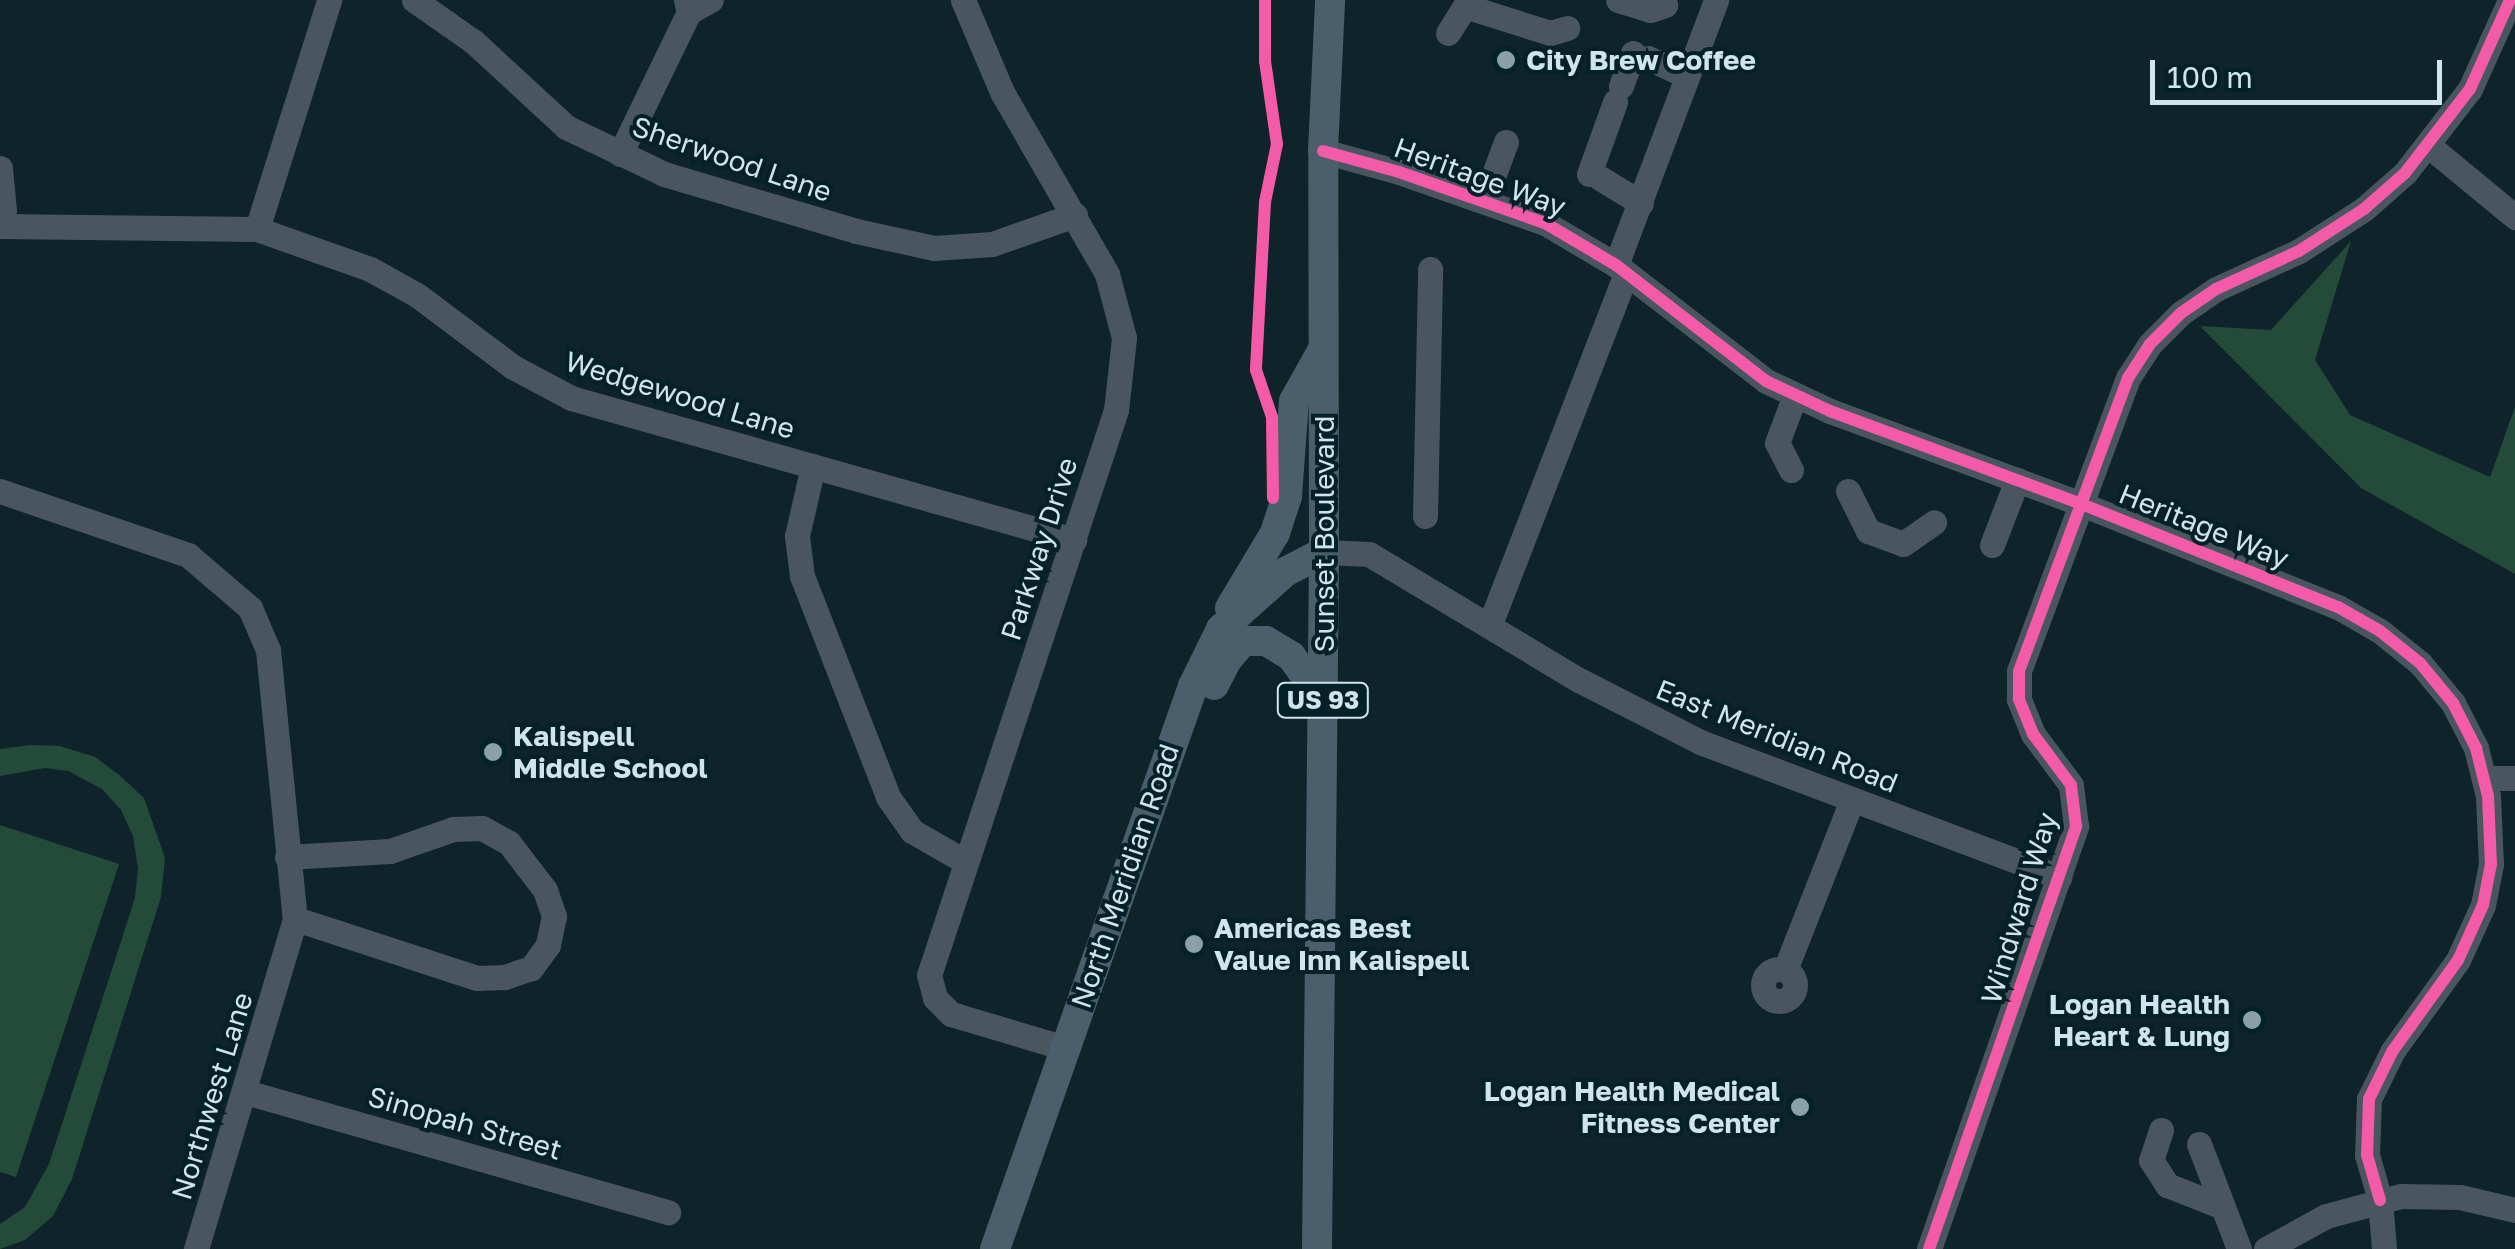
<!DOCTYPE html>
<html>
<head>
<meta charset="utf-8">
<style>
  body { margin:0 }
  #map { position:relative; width:2515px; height:1249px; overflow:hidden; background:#0e242a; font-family:"Golos Text",sans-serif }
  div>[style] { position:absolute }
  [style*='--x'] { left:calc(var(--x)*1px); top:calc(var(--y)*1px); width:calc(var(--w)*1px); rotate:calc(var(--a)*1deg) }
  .green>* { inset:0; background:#244b39 }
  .minor>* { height:25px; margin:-12.5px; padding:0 12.5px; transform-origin:12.5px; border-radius:12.5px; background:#495660 }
  .minor>.ring { margin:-12.5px; padding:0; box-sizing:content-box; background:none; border:25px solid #495660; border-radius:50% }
  .major>* { height:30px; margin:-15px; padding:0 15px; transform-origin:15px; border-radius:15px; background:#4b5e6b }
  .cycleway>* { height:12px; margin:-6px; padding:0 6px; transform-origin:6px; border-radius:6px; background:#f35aa7 }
  .dots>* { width:28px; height:28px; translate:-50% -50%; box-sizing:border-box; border:5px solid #042028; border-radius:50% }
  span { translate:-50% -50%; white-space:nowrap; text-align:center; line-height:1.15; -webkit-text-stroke:8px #042028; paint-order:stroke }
  .shield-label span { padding:2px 8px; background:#042028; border:2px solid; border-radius:8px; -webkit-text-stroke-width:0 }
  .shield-label { font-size:25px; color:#d0e4eb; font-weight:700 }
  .poi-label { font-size:28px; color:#d0e4eb; font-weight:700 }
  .left { translate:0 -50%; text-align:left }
  .right { translate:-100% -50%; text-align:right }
  .street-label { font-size:28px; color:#d0e4eb }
  .scale { position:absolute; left:2150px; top:60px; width:292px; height:45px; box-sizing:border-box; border:5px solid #d0e4eb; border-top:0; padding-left:12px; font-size:30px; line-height:35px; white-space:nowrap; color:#d0e4eb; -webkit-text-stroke:8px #042028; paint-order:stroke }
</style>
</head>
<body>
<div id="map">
  <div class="green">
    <i style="clip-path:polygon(2351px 241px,2315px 360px,2350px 415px,2490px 477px,2515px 407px,2515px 574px,2361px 488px,2200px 326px,2271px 330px)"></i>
    <i style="clip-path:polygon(31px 745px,60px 746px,95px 757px,118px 774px,144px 798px,165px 858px,161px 897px,72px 1179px,53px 1216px,25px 1240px,0 1249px,0 1224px,25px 1207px,49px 1164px,135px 898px,138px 868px,133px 836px,121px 810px,102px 789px,68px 771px,45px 768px,0 776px,0 749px)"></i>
    <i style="clip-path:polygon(0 825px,119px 864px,16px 1177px,0 1172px)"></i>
  </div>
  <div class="minor">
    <i style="--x:414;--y:0;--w:73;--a:35"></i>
    <i style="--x:474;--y:42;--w:125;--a:42.7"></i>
    <i style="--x:566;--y:127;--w:109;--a:25.6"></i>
    <i style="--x:664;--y:174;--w:200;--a:16.5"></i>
    <i style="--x:856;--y:231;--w:80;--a:12.3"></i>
    <i style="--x:934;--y:248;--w:58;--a:-3.9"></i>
    <i style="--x:992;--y:244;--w:88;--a:-19.3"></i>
    <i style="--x:686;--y:0;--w:12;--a:76"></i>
    <i style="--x:689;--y:12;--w:25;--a:-29"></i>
    <i style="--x:963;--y:0;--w:100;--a:67"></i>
    <i style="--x:1002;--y:92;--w:210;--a:60"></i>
    <i style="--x:1107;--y:274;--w:66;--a:75.1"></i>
    <i style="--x:1124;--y:338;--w:72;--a:96.3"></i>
    <i style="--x:1116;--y:410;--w:595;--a:108.31"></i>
    <i style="--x:929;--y:975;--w:24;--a:75"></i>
    <i style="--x:935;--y:998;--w:23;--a:45"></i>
    <i style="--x:951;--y:1014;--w:119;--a:16.6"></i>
    <i style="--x:1618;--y:0;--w:34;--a:17"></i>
    <i style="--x:1650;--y:10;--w:16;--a:-18"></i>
    <i style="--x:1448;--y:33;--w:32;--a:-58"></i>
    <i style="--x:1465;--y:6;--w:89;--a:17.6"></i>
    <i style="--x:1550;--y:33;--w:18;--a:-16"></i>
    <i style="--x:1648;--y:58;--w:43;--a:24.8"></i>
    <i style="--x:1621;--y:86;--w:35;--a:-70"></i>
    <i style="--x:2429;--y:146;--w:112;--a:39.5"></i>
    <i style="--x:1323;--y:151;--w:79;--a:15.4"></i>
    <i style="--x:1399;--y:172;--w:155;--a:19.3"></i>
    <i style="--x:1545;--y:223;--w:82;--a:30.6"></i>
    <i style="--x:1616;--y:265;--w:190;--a:37.7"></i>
    <i style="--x:1766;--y:381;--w:71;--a:25.1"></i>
    <i style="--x:1830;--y:411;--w:265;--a:20.3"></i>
    <i style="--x:2079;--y:503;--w:279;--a:21.9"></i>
    <i style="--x:2338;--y:607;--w:48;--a:29.7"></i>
    <i style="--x:2380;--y:631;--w:51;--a:38.7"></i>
    <i style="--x:2420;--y:663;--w:52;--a:50.5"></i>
    <i style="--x:2453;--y:703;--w:51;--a:62.9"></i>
    <i style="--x:2476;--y:748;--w:49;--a:76"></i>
    <i style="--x:2488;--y:796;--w:68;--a:87.5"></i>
    <i style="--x:2491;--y:864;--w:42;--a:101"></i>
    <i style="--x:2483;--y:905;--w:60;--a:114.4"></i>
    <i style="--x:2458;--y:960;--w:113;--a:125.7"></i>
    <i style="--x:2392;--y:1052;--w:52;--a:116.1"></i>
    <i style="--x:2369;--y:1099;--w:56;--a:92"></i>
    <i style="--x:2367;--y:1155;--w:47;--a:73.9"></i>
    <i style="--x:2380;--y:1200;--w:49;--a:85.3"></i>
    <i style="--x:620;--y:154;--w:158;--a:-64.1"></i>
    <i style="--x:0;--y:168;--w:42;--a:84.6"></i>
    <i style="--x:4;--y:210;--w:15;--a:106"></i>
    <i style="--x:1589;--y:174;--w:77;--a:-70.1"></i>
    <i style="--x:1600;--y:178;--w:48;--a:31.4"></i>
    <i style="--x:1484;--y:201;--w:63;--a:-69.6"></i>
    <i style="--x:0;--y:226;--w:257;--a:0.7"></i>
    <i style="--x:257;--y:229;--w:120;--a:19.5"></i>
    <i style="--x:370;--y:269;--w:54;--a:29"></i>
    <i style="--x:417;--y:295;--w:120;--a:36.9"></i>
    <i style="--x:513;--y:367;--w:66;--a:28.1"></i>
    <i style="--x:571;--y:398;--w:523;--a:15.76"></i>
    <i style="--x:257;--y:229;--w:240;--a:-72.5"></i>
    <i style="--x:1616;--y:265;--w:283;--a:-69.3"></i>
    <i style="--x:813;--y:466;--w:72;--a:102.9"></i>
    <i style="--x:797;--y:536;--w:40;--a:82.9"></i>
    <i style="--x:802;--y:576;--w:237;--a:68.7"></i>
    <i style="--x:888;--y:797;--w:42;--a:54.8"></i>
    <i style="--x:912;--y:831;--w:62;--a:29.9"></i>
    <i style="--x:1791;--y:470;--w:30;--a:-117"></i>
    <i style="--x:1777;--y:443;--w:51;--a:-69.4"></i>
    <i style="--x:0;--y:491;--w:199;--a:18.8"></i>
    <i style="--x:188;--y:555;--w:82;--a:40.5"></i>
    <i style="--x:250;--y:608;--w:46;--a:66.8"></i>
    <i style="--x:268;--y:650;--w:270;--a:84.3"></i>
    <i style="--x:295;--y:919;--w:345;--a:106.7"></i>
    <i style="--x:1848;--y:491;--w:45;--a:63.4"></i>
    <i style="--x:1868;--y:531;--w:37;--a:20"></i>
    <i style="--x:1903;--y:544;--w:38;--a:-35"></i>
    <i style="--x:1425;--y:516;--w:247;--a:-88.8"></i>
    <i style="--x:1992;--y:545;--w:70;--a:-69"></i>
    <i style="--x:1324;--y:552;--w:45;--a:2.5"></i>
    <i style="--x:1369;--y:554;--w:245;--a:31"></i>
    <i style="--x:1579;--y:680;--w:136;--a:27.1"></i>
    <i style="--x:1700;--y:742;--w:384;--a:20.6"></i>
    <i style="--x:1490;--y:624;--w:375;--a:-68.8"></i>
    <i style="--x:2485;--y:778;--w:30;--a:0"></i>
    <i style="--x:287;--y:857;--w:103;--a:-3.3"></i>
    <i style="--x:390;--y:851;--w:67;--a:-19.2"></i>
    <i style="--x:453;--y:829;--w:29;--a:-2"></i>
    <i style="--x:482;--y:828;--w:31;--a:29"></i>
    <i style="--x:509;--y:843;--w:59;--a:52.5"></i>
    <i style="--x:545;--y:890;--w:28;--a:71"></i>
    <i style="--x:554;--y:916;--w:30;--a:102"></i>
    <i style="--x:548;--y:945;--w:29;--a:126"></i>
    <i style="--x:531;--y:968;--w:28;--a:161"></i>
    <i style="--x:505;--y:977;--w:28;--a:178"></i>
    <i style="--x:477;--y:978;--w:191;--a:-162"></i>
    <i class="ring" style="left:1763px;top:969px;width:7px;height:7px"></i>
    <i style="--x:1785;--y:970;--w:183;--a:-68.5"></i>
    <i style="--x:246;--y:1092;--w:439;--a:15.9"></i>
    <i style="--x:2161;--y:1130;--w:32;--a:108"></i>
    <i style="--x:2151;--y:1160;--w:30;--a:57"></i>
    <i style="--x:2167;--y:1185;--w:57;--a:21.6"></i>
    <i style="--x:2199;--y:1144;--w:112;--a:69.1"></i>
    <i style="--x:1929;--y:1249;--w:448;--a:-70.8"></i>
    <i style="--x:2076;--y:826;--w:41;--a:-97"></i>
    <i style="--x:2071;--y:785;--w:64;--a:-126.7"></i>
    <i style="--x:2033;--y:734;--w:38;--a:-112"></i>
    <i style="--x:2019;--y:699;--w:28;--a:-90"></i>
    <i style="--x:2019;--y:671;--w:313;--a:-69.6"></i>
    <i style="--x:2128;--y:378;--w:40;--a:-57.1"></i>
    <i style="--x:2150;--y:344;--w:44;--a:-45"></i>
    <i style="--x:2181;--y:313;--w:42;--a:-34.4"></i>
    <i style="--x:2216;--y:289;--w:91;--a:-24.6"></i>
    <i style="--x:2299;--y:251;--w:77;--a:-32.9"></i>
    <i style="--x:2364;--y:209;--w:55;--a:-41.3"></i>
    <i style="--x:2405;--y:173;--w:106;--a:-52.3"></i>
    <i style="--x:2470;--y:89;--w:98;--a:-65.8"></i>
    <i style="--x:2266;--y:1249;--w:68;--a:-28.8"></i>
    <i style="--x:2326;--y:1216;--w:78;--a:-14.9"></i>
    <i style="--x:2401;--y:1196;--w:59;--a:1"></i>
    <i style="--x:2460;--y:1197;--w:57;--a:13.3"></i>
  </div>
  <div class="major">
    <i style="--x:1230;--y:608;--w:87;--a:-59"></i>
    <i style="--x:1275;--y:533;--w:39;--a:-72"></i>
    <i style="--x:1287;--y:496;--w:95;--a:-85.8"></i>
    <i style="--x:1294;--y:401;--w:57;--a:-60.8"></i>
    <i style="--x:1214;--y:685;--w:27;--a:-63"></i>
    <i style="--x:1226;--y:661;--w:26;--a:-50"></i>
    <i style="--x:1243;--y:641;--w:23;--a:0"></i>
    <i style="--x:1266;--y:641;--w:29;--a:31"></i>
    <i style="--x:1291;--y:656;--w:54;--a:54"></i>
    <i style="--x:995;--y:1249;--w:597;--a:-70.62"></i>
    <i style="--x:1193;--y:686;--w:64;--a:-63.8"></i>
    <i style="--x:1221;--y:629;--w:86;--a:-41.7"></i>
    <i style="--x:1285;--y:572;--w:44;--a:-27.1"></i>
    <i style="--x:1317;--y:1249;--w:697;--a:-89.42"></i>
    <i style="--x:1324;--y:552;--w:401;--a:-90.1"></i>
    <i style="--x:1323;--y:151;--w:151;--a:-87.3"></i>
  </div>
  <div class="cycleway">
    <i style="--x:1265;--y:0;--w:61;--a:90"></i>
    <i style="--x:1265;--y:61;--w:84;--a:81.8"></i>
    <i style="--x:1277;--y:144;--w:59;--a:101.7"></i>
    <i style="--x:1265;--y:202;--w:168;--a:93.1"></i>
    <i style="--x:1256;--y:370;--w:50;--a:71.2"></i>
    <i style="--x:1272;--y:417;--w:81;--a:89.3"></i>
    <i style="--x:1323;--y:151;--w:79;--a:15.4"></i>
    <i style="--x:1399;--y:172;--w:155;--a:19.3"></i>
    <i style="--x:1545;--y:223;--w:82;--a:30.6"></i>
    <i style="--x:1616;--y:265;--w:190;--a:37.7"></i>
    <i style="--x:1766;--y:381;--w:71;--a:25.1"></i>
    <i style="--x:1830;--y:411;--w:265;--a:20.3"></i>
    <i style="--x:2079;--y:503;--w:279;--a:21.9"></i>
    <i style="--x:2338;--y:607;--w:48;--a:29.7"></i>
    <i style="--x:2380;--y:631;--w:51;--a:38.7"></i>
    <i style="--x:2420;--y:663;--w:52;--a:50.5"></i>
    <i style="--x:2453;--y:703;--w:51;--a:62.9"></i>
    <i style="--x:2476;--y:748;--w:49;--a:76"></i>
    <i style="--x:2488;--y:796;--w:68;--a:87.5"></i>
    <i style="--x:2491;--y:864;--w:42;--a:101"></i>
    <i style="--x:2483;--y:905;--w:60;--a:114.4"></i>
    <i style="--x:2458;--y:960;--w:113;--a:125.7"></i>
    <i style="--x:2392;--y:1052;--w:52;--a:116.1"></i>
    <i style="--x:2369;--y:1099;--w:56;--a:92"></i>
    <i style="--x:2367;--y:1155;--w:47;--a:73.9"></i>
    <i style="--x:1929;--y:1249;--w:448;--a:-70.8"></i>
    <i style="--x:2076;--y:826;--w:41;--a:-97"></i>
    <i style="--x:2071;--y:785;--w:64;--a:-126.7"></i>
    <i style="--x:2033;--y:734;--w:38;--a:-112"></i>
    <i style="--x:2019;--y:699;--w:28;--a:-90"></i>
    <i style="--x:2019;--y:671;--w:313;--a:-69.6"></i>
    <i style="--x:2128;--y:378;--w:40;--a:-57.1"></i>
    <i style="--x:2150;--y:344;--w:44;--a:-45"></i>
    <i style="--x:2181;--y:313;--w:42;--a:-34.4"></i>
    <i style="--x:2216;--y:289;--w:91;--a:-24.6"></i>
    <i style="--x:2299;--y:251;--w:77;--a:-32.9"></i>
    <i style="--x:2364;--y:209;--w:55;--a:-41.3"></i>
    <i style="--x:2405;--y:173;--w:106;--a:-52.3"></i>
    <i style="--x:2470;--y:89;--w:98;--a:-65.8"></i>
  </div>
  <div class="dots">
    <i style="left:1506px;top:60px;background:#8ca1a7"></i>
    <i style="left:493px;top:752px;background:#8ca1a7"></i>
    <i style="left:1194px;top:944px;background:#8ca1a7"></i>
    <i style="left:2252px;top:1020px;background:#8ca1a7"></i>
    <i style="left:1800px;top:1107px;background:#8ca1a7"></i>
  </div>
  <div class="shield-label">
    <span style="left:1323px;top:700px">US 93</span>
  </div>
  <div class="poi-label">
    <span class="left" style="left:1526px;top:60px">City Brew Coffee</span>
    <span class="left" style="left:513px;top:752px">Kalispell<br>Middle School</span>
    <span class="left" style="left:1214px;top:944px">Americas Best<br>Value Inn Kalispell</span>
    <span class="right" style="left:2230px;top:1020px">Logan Health<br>Heart &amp; Lung</span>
    <span class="right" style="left:1780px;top:1107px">Logan Health Medical<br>Fitness Center</span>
  </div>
  <div class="street-label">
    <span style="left:732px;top:159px;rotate:19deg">Sherwood Lane</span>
    <span style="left:1480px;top:177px;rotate:20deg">Heritage Way</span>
    <span style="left:680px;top:395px;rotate:17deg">Wedgewood Lane</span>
    <span style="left:2204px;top:526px;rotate:22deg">Heritage Way</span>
    <span style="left:1324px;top:534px;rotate:-90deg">Sunset Boulevard</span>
    <span style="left:1039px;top:549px;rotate:-72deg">Parkway Drive</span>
    <span style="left:1777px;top:736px;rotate:22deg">East Meridian Road</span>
    <span style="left:1125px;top:876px;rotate:-71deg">North Meridian Road</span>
    <span style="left:2019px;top:908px;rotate:-73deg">Windward Way</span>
    <span style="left:212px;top:1096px;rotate:-73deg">Northwest Lane</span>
    <span style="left:465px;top:1123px;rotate:16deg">Sinopah Street</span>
  </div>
  <div class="scale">100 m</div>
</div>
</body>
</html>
